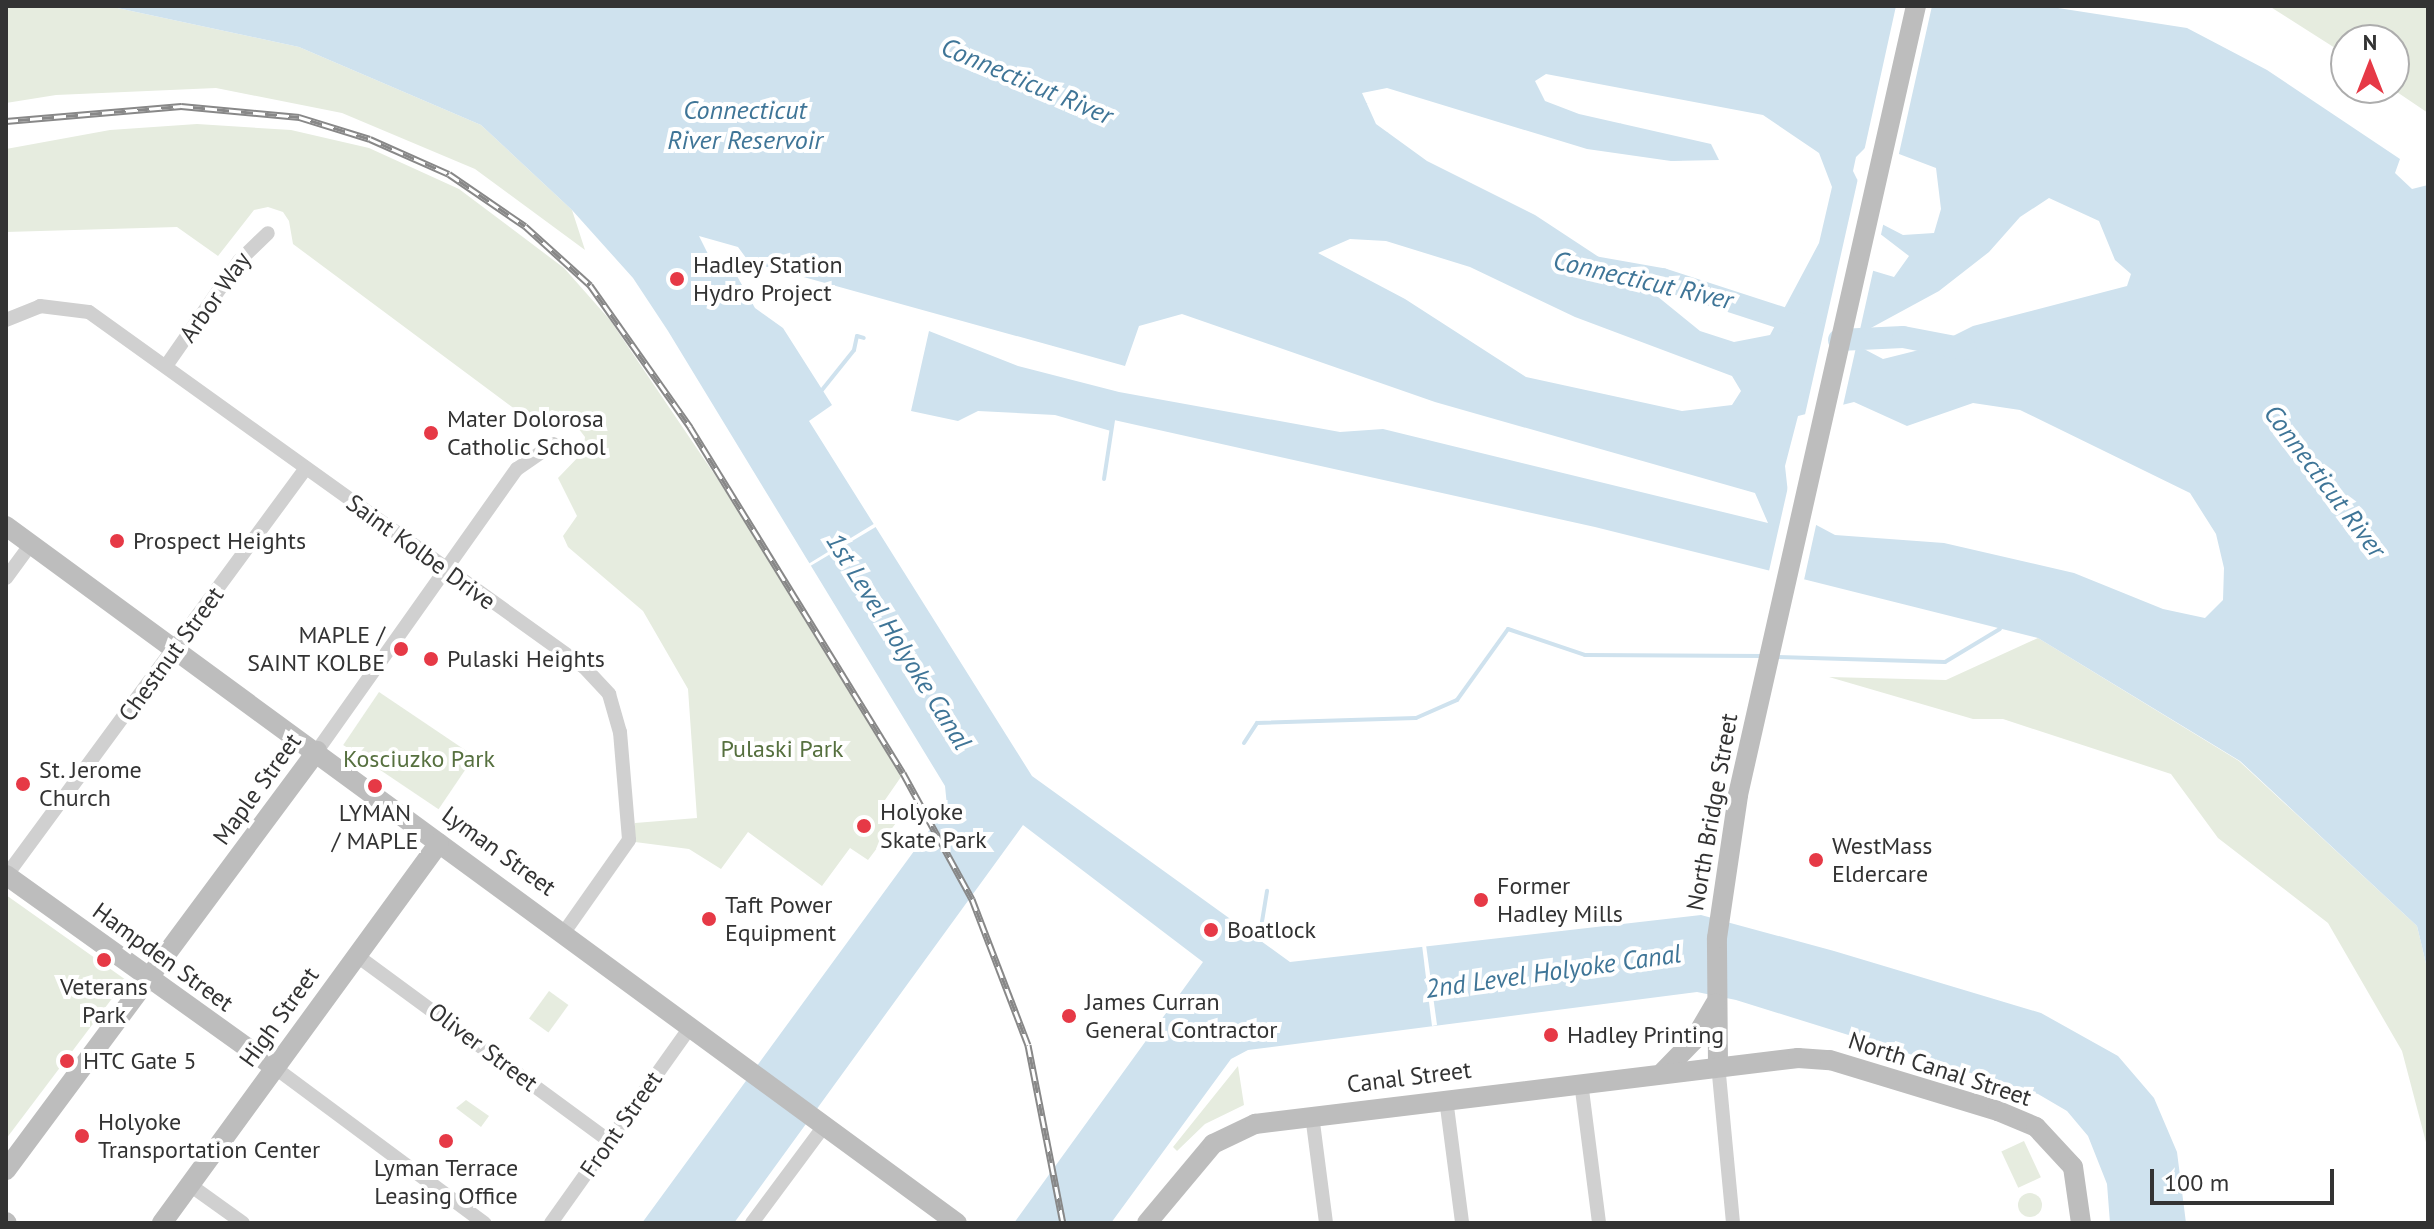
<!DOCTYPE html>
<html>
<head>
<meta charset="utf-8">
<style>
  body { margin:0 }
  #map { position:relative; width:2434px; height:1229px; overflow:hidden; background:#fff; font-family:"PT Sans",sans-serif }
  div>[style] { position:absolute }
  [style*='--x'] { left:calc(var(--x)*1px); top:calc(var(--y)*1px); width:calc(var(--w)*1px); rotate:calc(var(--a)*1deg) }
  .green>* { inset:0; background:#e6ecdf; transform-origin:0 0 }
  .round { border-radius:50% }
  .water>* { inset:0; background:#cfe2ee }
  .pier>* { inset:0; background:#fff }
  .stream>* { height:4px; margin:-2px; padding:0 2px; transform-origin:2px; border-radius:2px; background:#cfe2ee }
  .river>* { height:22px; margin:-11px; padding:0 11px; transform-origin:11px; border-radius:11px; background:#cfe2ee }
  .street>* { height:14px; margin:-7px; padding:0 7px; transform-origin:7px; border-radius:7px; background:#d0d0d0 }
  .secondary>* { height:20px; margin:-10px; padding:0 10px; transform-origin:10px; border-radius:10px; background:#bdbdbd }
  .rail>* { height:7px; margin-top:-3.5px; transform-origin:0; background:repeating-linear-gradient(90deg,#fff 0 12px,#888 0 24px); box-sizing:border-box; border-block:2px solid #888 }
  .dots>* { width:22px; height:22px; translate:-50% -50%; box-sizing:border-box; border:4px solid #fff; border-radius:50% }
  span { translate:-50% -50%; white-space:nowrap; text-align:center; line-height:1.15; -webkit-text-stroke:8px #fff; paint-order:stroke }
  .poi-label { font-size:24px; color:#333 }
  .left { translate:0 -50%; text-align:left }
  .right { translate:-100% -50%; text-align:right }
  .street-label { font-size:24px; color:#333 }
  .park-label { font-size:24px; color:#56703f }
  .water-label { font-size:26px; color:#3f7597; font-style:italic }
  .frame { position:absolute; inset:0; border:8px solid #333; pointer-events:none }
  .north { position:absolute; left:2330px; top:24px; width:80px; height:80px; box-sizing:border-box; background:#fff; border:2px solid #adadad; border-radius:50%; rotate:0deg; font-size:22px; font-weight:700; line-height:32px; text-align:center; color:#333 }
  .north::after { content:''; display:block; margin:auto; width:28px; height:36px; background:#e63946; clip-path:polygon(50% 0,100% 100%,50% 72%,0 100%) }
  .scale { position:absolute; left:2150px; top:1169px; width:184px; height:36px; box-sizing:border-box; border:4px solid #333; border-top:0; padding-left:10px; font-size:24px; line-height:28px; white-space:nowrap; color:#333; -webkit-text-stroke:6px #fff; paint-order:stroke }
</style>
</head>
<body>
<div id="map">
  <div class="green">
    <i style="clip-path:polygon(6px 6px,108px 6px,299px 47px,481px 125px,572px 210px,585px 250px,475px 169px,342px 113px,216px 88px,56px 95px,6px 103px)"></i>
    <i style="clip-path:polygon(2269px 6px,2428px 6px,2428px 113px,2391px 88px,2394px 40px,2346px 40px,2346px 55px)"></i>
    <i style="clip-path:polygon(197px 124px,291px 130px,369px 148px,459px 189px,564px 268px,610px 320px,769px 555px,903px 774px,885px 800px,899px 819px,868px 860px,850px 848px,822px 886px,748px 832px,721px 869px,689px 849px,635px 842px,635px 823px,697px 818px,688px 689px,643px 611px,568px 547px,563px 536px,577px 516px,558px 478px,583px 452px,585px 437px,568px 415px,552px 410px,531px 421px,293px 244px,289px 221px,283px 212px,268px 207px,254px 210px,218px 256px,177px 227px,6px 232px,6px 149px,110px 130px)"></i>
    <i style="clip-path:polygon(2038px 638px,2239px 761px,2417px 926px,2428px 972px,2428px 1150px,2402px 1051px,2328px 923px,2218px 838px,2171px 774px,2003px 719px,1973px 719px,1829px 677px,1946px 680px)"></i>
    <i style="left:379px;top:692px;width:115px;height:64px;rotate:34deg"></i>
    <i style="clip-path:polygon(6px 895px,126px 980px,6px 1139px)"></i>
    <i style="left:549px;top:991px;width:24px;height:34px;rotate:36deg"></i>
    <i style="clip-path:polygon(1238px 1066px,1244px 1105px,1205px 1124px,1177px 1151px,1173px 1147px)"></i>
    <i style="clip-path:polygon(466px 1100px,489px 1116px,481px 1127px,456px 1108px)"></i>
    <i style="left:2024px;top:1141px;width:40px;height:25px;rotate:65deg"></i>
    <i class="round" style="left:2018px;top:1193px;width:24px;height:24px"></i>
  </div>
  <div class="water">
    <i style="clip-path:polygon(evenodd,108px 6px,2045px 6px,2187px 28px,2267px 70px,2400px 159px,2395px 173px,2412px 189px,2428px 185px,2428px 972px,2417px 926px,2240px 761px,2038px 638px,1595px 527px,1114px 420px,1111px 431px,1055px 415px,978px 411px,958px 421px,911px 411px,929px 331px,1018px 366px,1119px 392px,1340px 432px,1383px 429px,1768px 523px,1755px 493px,1435px 402px,1182px 314px,1139px 326px,1125px 366px,749px 262px,738px 247px,699px 236px,719px 276px,733px 269px,755px 308px,783px 328px,832px 405px,809px 421px,1032px 776px,1290px 962px,1701px 915px,1834px 951px,2041px 1013px,2118px 1056px,2154px 1098px,2177px 1152px,2186px 1223px,2110px 1223px,2107px 1184px,2088px 1136px,2067px 1111px,2038px 1094px,1736px 1000px,1697px 992px,1248px 1050px,1231px 1059px,1111px 1223px,1014px 1223px,1203px 962px,1023px 825px,734px 1223px,642px 1223px,947px 806px,945px 786px,668px 331px,633px 278px,572px 210px,481px 125px,299px 47px,108px 6px,1546px 74px,1763px 115px,1819px 153px,1832px 187px,1819px 243px,1770px 335px,1734px 342px,1700px 331px,1652px 292px,1535px 215px,1427px 161px,1376px 124px,1362px 93px,1387px 88px,1587px 149px,1671px 161px,1719px 160px,1711px 144px,1579px 114px,1545px 101px,1535px 81px,1546px 74px,108px 6px,1870px 143px,1936px 168px,1941px 209px,1934px 233px,1903px 235px,1878px 222px,1853px 171px,1856px 157px,1870px 143px,108px 6px,2049px 198px,2099px 221px,2115px 260px,2131px 274px,2127px 286px,1973px 326px,1931px 347px,1883px 359px,1864px 349px,1869px 329px,1939px 291px,1989px 252px,2020px 217px,2049px 198px,108px 6px,1851px 233px,1879px 233px,1909px 256px,1894px 277px,1844px 262px,1851px 233px,108px 6px,1350px 239px,1386px 241px,1470px 267px,1575px 317px,1732px 376px,1741px 391px,1732px 405px,1682px 411px,1526px 377px,1405px 299px,1318px 253px,1350px 239px,108px 6px,1854px 402px,1907px 426px,1973px 403px,2020px 410px,2190px 493px,2216px 534px,2224px 568px,2223px 600px,2205px 618px,2163px 609px,2074px 573px,1944px 543px,1835px 535px,1790px 511px,1785px 466px,1798px 416px,1854px 402px)"></i>
  </div>
  <div class="pier">
    <i style="clip-path:polygon(1896px 6px,1932px 6px,1898px 158px,1871px 148px,1863px 156px)"></i>
    <i style="clip-path:polygon(1859px 174px,1884px 221px,1880px 239px,1854px 237px,1849px 259px,1874px 267px,1842px 410px,1804px 419px)"></i>
    <i style="clip-path:polygon(1790px 478px,1793px 509px,1817px 521px,1804px 580px,1769px 571px)"></i>
    <i style="clip-path:polygon(877px 522px,879px 525px,807px 568px,805px 566px)"></i>
    <i style="clip-path:polygon(1422px 945px,1426px 945px,1437px 1025px,1432px 1026px)"></i>
  </div>
  <div class="stream">
    <i style="--x:822;--y:390;--w:51;--a:-51.3"></i>
    <i style="--x:854;--y:350;--w:14;--a:-78"></i>
    <i style="--x:857;--y:336;--w:7;--a:16"></i>
    <i style="--x:1104;--y:479;--w:60;--a:-81.3"></i>
    <i style="--x:1776;--y:657;--w:169;--a:1.7"></i>
    <i style="--x:1945;--y:662;--w:64;--a:-31"></i>
    <i style="--x:1244;--y:743;--w:24;--a:-57"></i>
    <i style="--x:1257;--y:723;--w:159;--a:-1.8"></i>
    <i style="--x:1416;--y:718;--w:45;--a:-23.7"></i>
    <i style="--x:1457;--y:700;--w:87;--a:-54.3"></i>
    <i style="--x:1508;--y:629;--w:81;--a:18.7"></i>
    <i style="--x:1585;--y:655;--w:178;--a:0.3"></i>
    <i style="--x:1259;--y:940;--w:50;--a:-80.7"></i>
  </div>
  <div class="river">
    <i style="--x:1594;--y:267;--w:69;--a:10"></i>
    <i style="--x:1662;--y:279;--w:152;--a:18"></i>
    <i style="--x:1839;--y:340;--w:64;--a:-2.7"></i>
    <i style="--x:1903;--y:337;--w:64;--a:10.8"></i>
  </div>
  <div class="street">
    <i style="--x:6;--y:320;--w:37;--a:-22"></i>
    <i style="--x:40;--y:306;--w:49;--a:7"></i>
    <i style="--x:89;--y:312;--w:609;--a:35.65"></i>
    <i style="--x:584;--y:667;--w:37;--a:47"></i>
    <i style="--x:609;--y:694;--w:40;--a:74"></i>
    <i style="--x:620;--y:732;--w:108;--a:85.2"></i>
    <i style="--x:629;--y:840;--w:111;--a:125.1"></i>
    <i style="--x:166;--y:366;--w:128;--a:-55.2"></i>
    <i style="--x:239;--y:261;--w:40;--a:-44"></i>
    <i style="--x:6;--y:578;--w:42;--a:-53.7"></i>
    <i style="--x:317;--y:751;--w:346;--a:-54.7"></i>
    <i style="--x:517;--y:469;--w:44;--a:-34.8"></i>
    <i style="--x:6;--y:876;--w:506;--a:-53.67"></i>
    <i style="--x:356;--y:955;--w:314;--a:36.3"></i>
    <i style="--x:1718;--y:1064;--w:160;--a:84.6"></i>
    <i style="--x:274;--y:1067;--w:262;--a:36.6"></i>
    <i style="--x:1581;--y:1082;--w:142;--a:82.7"></i>
    <i style="--x:1446;--y:1099;--w:125;--a:82.6"></i>
    <i style="--x:1312;--y:1115;--w:109;--a:82.6"></i>
    <i style="--x:190;--y:1185;--w:65;--a:35.6"></i>
    <i style="--x:551;--y:1223;--w:242;--a:-54.6"></i>
    <i style="--x:752;--y:1223;--w:121;--a:-53.4"></i>
  </div>
  <div class="secondary">
    <i style="--x:6;--y:526;--w:1179;--a:36.24"></i>
    <i style="--x:6;--y:875;--w:330;--a:35.6"></i>
    <i style="--x:1718;--y:1064;--w:126;--a:-90.5"></i>
    <i style="--x:1717;--y:938;--w:145;--a:-81.6"></i>
    <i style="--x:1738;--y:795;--w:809;--a:-77.29"></i>
    <i style="--x:1663;--y:1072;--w:45;--a:-45.9"></i>
    <i style="--x:1694;--y:1040;--w:42;--a:-59.7"></i>
    <i style="--x:6;--y:1170;--w:522;--a:-53.42"></i>
    <i style="--x:6;--y:1222;--w:1;--a:45"></i>
    <i style="--x:162;--y:1223;--w:470;--a:-53.9"></i>
    <i style="--x:1147;--y:1223;--w:103;--a:-50.1"></i>
    <i style="--x:1213;--y:1144;--w:47;--a:-25.5"></i>
    <i style="--x:1255;--y:1124;--w:547;--a:-6.93"></i>
    <i style="--x:1798;--y:1058;--w:32;--a:4"></i>
    <i style="--x:1830;--y:1060;--w:176;--a:16.9"></i>
    <i style="--x:1998;--y:1111;--w:41;--a:22.8"></i>
    <i style="--x:2036;--y:1127;--w:54;--a:47.2"></i>
    <i style="--x:2073;--y:1167;--w:57;--a:81.9"></i>
  </div>
  <div class="rail">
    <i style="--x:6;--y:121;--w:176;--a:-4.9"></i>
    <i style="--x:181;--y:106;--w:119;--a:5.3"></i>
    <i style="--x:299;--y:117;--w:74;--a:17.2"></i>
    <i style="--x:370;--y:139;--w:86;--a:23.9"></i>
    <i style="--x:449;--y:174;--w:92;--a:34.4"></i>
    <i style="--x:525;--y:226;--w:88;--a:42.2"></i>
    <i style="--x:590;--y:285;--w:174;--a:54.8"></i>
    <i style="--x:690;--y:427;--w:406;--a:58.4"></i>
    <i style="--x:903;--y:773;--w:144;--a:61.3"></i>
    <i style="--x:972;--y:899;--w:156;--a:69"></i>
    <i style="--x:1028;--y:1045;--w:181;--a:78.9"></i>
  </div>
  <div class="dots">
    <i style="left:677px;top:279px;background:#e63946"></i>
    <i style="left:431px;top:433px;background:#e63946"></i>
    <i style="left:117px;top:541px;background:#e63946"></i>
    <i style="left:401px;top:649px;background:#e63946"></i>
    <i style="left:431px;top:659px;background:#e63946"></i>
    <i style="left:23px;top:784px;background:#e63946"></i>
    <i style="left:375px;top:786px;background:#e63946"></i>
    <i style="left:864px;top:826px;background:#e63946"></i>
    <i style="left:1816px;top:860px;background:#e63946"></i>
    <i style="left:1481px;top:900px;background:#e63946"></i>
    <i style="left:709px;top:919px;background:#e63946"></i>
    <i style="left:1211px;top:930px;background:#e63946"></i>
    <i style="left:104px;top:960px;background:#e63946"></i>
    <i style="left:1069px;top:1016px;background:#e63946"></i>
    <i style="left:1551px;top:1035px;background:#e63946"></i>
    <i style="left:67px;top:1061px;background:#e63946"></i>
    <i style="left:82px;top:1136px;background:#e63946"></i>
    <i style="left:446px;top:1141px;background:#e63946"></i>
  </div>
  <div class="poi-label">
    <span class="left" style="left:693px;top:279px">Hadley Station<br>Hydro Project</span>
    <span class="left" style="left:447px;top:433px">Mater Dolorosa<br>Catholic School</span>
    <span class="left" style="left:133px;top:541px">Prospect Heights</span>
    <span class="right" style="left:385px;top:649px">MAPLE /<br>SAINT KOLBE</span>
    <span class="left" style="left:447px;top:659px">Pulaski Heights</span>
    <span class="left" style="left:39px;top:784px">St. Jerome<br>Church</span>
    <span class="left" style="left:880px;top:826px">Holyoke<br>Skate Park</span>
    <span style="left:375px;top:827px">LYMAN<br>/ MAPLE</span>
    <span class="left" style="left:1832px;top:860px">WestMass<br>Eldercare</span>
    <span class="left" style="left:1497px;top:900px">Former<br>Hadley Mills</span>
    <span class="left" style="left:725px;top:919px">Taft Power<br>Equipment</span>
    <span class="left" style="left:1227px;top:930px">Boatlock</span>
    <span style="left:104px;top:1001px">Veterans<br>Park</span>
    <span class="left" style="left:1085px;top:1016px">James Curran<br>General Contractor</span>
    <span class="left" style="left:1567px;top:1035px">Hadley Printing</span>
    <span class="left" style="left:83px;top:1061px">HTC Gate 5</span>
    <span class="left" style="left:98px;top:1136px">Holyoke<br>Transportation Center</span>
    <span style="left:446px;top:1182px">Lyman Terrace<br>Leasing Office</span>
  </div>
  <div class="street-label">
    <span style="left:215px;top:297px;rotate:-55deg">Arbor Way</span>
    <span style="left:421px;top:552px;rotate:36deg">Saint Kolbe Drive</span>
    <span style="left:171px;top:654px;rotate:-54deg">Chestnut Street</span>
    <span style="left:257px;top:789px;rotate:-54deg">Maple Street</span>
    <span style="left:1712px;top:812px;rotate:-80deg">North Bridge Street</span>
    <span style="left:499px;top:851px;rotate:36deg">Lyman Street</span>
    <span style="left:163px;top:957px;rotate:36deg">Hampden Street</span>
    <span style="left:279px;top:1017px;rotate:-54deg">High Street</span>
    <span style="left:483px;top:1047px;rotate:37deg">Oliver Street</span>
    <span style="left:1940px;top:1069px;rotate:18deg">North Canal Street</span>
    <span style="left:1409px;top:1077px;rotate:-7deg">Canal Street</span>
    <span style="left:621px;top:1124px;rotate:-55deg">Front Street</span>
  </div>
  <div class="park-label">
    <span style="left:782px;top:749px">Pulaski Park</span>
    <span style="left:419px;top:759px">Kosciuzko Park</span>
  </div>
  <div class="water-label">
    <span style="left:1027px;top:81px;rotate:23deg">Connecticut River</span>
    <span style="left:745px;top:125px">Connecticut<br>River Reservoir</span>
    <span style="left:1643px;top:280px;rotate:13deg">Connecticut River</span>
    <span style="left:2325px;top:481px;rotate:53deg">Connecticut River</span>
    <span style="left:899px;top:641px;rotate:58deg">1st Level Holyoke Canal</span>
    <span style="left:1553px;top:971px;rotate:-8deg">2nd Level Holyoke Canal</span>
  </div>
  <div class="frame"></div>
  <div class="north">N</div>
  <div class="scale">100 m</div>
</div>
</body>
</html>
